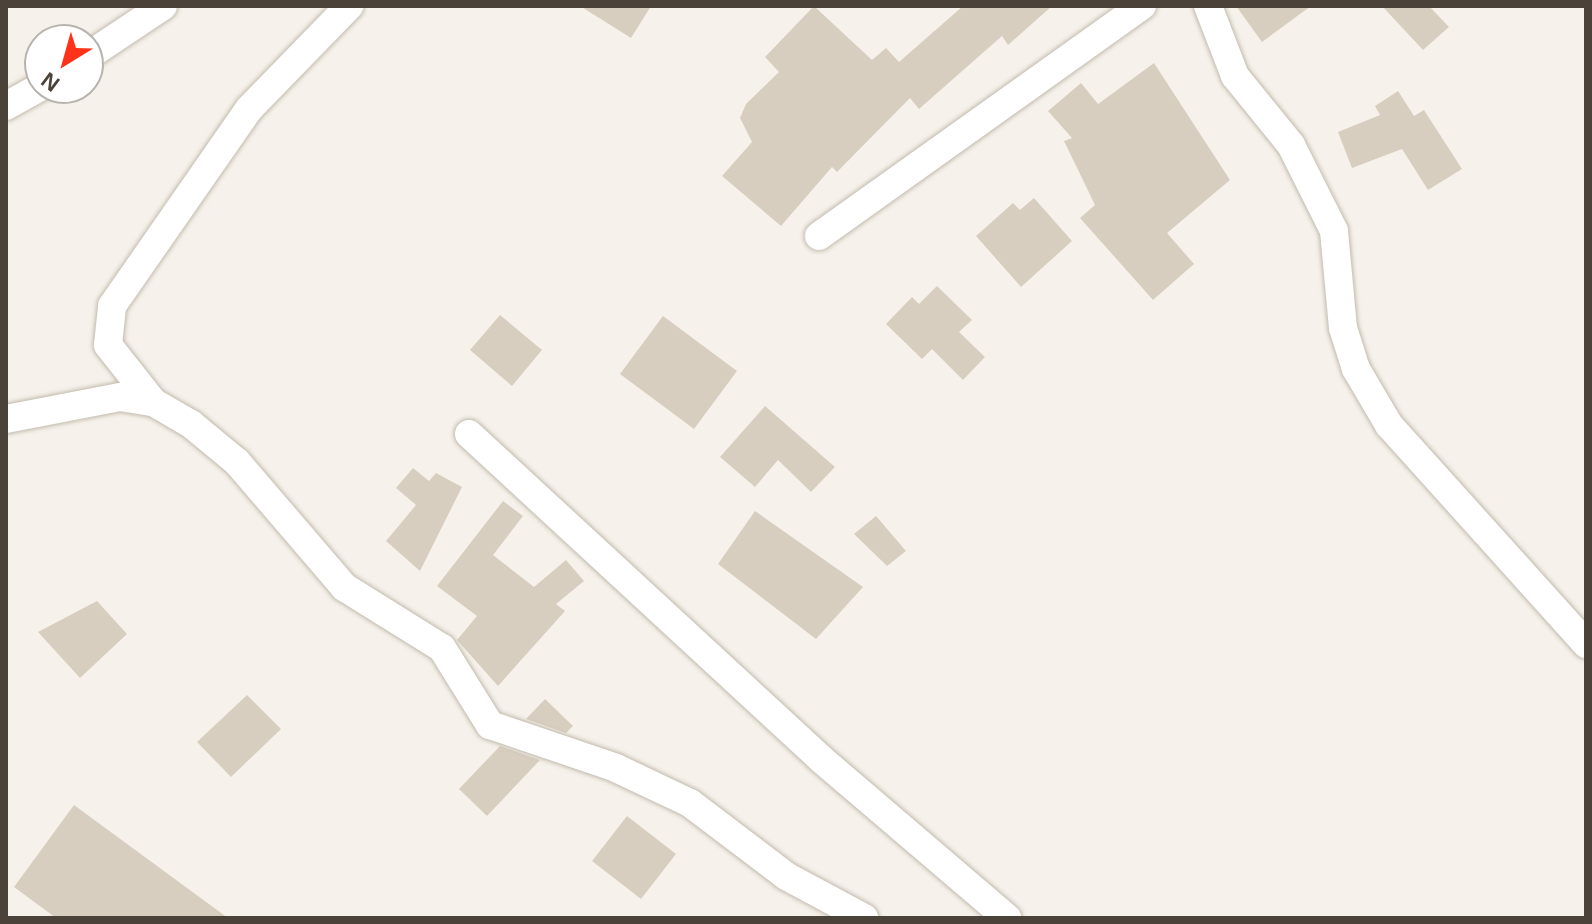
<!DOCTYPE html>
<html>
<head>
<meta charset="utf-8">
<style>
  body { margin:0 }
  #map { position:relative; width:1592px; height:924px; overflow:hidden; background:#f6f2eb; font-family:Helvetica,sans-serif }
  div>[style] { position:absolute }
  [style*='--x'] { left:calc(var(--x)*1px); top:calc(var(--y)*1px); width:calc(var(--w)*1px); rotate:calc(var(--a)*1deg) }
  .building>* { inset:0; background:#d8cec0 }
  .roads { filter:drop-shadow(0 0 2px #c2baad) drop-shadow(0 0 2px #c2baad) }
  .minor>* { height:28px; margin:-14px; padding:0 14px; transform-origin:14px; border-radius:14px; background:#fff }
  span { translate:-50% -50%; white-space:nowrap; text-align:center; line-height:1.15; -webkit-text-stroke:8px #fff; paint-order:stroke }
  .frame { position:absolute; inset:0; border:8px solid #4b4339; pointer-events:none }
  .north { position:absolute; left:24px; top:24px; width:80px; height:80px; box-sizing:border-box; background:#fff; border:2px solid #b7b4b0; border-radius:50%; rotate:217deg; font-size:22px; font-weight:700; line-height:32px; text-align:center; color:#4b4339 }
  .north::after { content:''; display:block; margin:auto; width:28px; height:36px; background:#fe331a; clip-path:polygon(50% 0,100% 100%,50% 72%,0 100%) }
</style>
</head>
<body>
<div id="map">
  <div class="building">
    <div style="clip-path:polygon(580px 6px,651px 6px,631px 38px)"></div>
    <div style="clip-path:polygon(814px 6px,872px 60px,886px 48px,899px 62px,963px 6px,1052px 6px,1008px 45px,1002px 36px,919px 109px,910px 98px,837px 172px,832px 167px,781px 226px,722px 176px,752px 142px,740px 118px,746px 104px,779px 72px,765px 57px)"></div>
    <div style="clip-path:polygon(1236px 6px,1311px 6px,1262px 42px)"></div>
    <div style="clip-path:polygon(1382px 6px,1429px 6px,1449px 27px,1423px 50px)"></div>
    <div style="clip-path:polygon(1154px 63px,1230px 180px,1167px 233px,1194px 264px,1153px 300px,1080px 218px,1095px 205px,1064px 141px,1072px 138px,1048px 111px,1081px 83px,1098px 104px)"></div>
    <div style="clip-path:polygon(1398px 91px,1414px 116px,1424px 110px,1462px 169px,1428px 190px,1402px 149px,1352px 168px,1338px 132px,1380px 115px,1375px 106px)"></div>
    <div style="clip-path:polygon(1034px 198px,1072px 241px,1021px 287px,976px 236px,1013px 203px,1020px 210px)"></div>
    <div style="clip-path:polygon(937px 286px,972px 320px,959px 332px,985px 357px,963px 380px,932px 349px,922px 359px,886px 324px,912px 297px,919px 304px)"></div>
    <div style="clip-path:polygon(500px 315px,542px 350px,512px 386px,470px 350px)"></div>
    <div style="clip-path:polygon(663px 316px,737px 371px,694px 429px,620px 374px)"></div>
    <div style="clip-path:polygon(765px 406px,835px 467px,811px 492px,778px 460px,755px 487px,720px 457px)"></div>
    <div style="clip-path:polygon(413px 468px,429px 481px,436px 473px,462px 487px,420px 571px,386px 541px,416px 505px,396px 488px)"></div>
    <div style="clip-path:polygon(503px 501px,523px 516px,493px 555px,534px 587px,566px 560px,584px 581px,556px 604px,565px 611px,498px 686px,457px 640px,477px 616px,437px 586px)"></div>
    <div style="clip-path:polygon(755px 511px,863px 587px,816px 639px,718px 564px)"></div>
    <div style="clip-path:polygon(876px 516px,906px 551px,887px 566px,854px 534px)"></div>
    <div style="clip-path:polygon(97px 601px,127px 634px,80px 678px,38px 632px)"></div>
    <div style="clip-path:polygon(247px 695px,281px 729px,231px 777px,197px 742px)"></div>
    <div style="clip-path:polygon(545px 699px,573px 726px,566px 733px,526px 719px)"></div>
    <div style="clip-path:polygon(500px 746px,540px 760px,487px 816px,459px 789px)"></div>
    <div style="clip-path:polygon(74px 805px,228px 918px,56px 918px,14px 887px)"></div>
    <div style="clip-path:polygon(627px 816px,676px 854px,641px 899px,592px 861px)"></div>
  </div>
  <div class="roads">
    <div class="minor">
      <div style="--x:1208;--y:6;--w:75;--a:68.9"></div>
      <div style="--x:1235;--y:76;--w:89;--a:50.9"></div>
      <div style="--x:1291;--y:145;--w:96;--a:63.4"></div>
      <div style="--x:1334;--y:231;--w:97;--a:84.7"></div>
      <div style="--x:1343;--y:328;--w:43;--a:72.4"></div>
      <div style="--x:1356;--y:369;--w:65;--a:59.5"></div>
      <div style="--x:1389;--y:425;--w:295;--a:48"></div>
      <div style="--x:88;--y:56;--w:90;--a:-33.7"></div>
      <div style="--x:6;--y:106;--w:39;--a:-29"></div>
      <div style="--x:819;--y:236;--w:397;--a:-35.5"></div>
      <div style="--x:153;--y:402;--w:73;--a:-128.3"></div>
      <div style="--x:108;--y:345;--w:39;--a:-84"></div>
      <div style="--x:112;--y:306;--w:240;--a:-55.2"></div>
      <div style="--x:249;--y:109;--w:144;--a:-45.8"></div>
      <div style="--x:6;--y:419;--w:116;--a:-10.9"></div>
      <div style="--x:120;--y:397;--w:33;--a:9"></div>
      <div style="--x:153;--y:402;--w:44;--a:30.1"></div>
      <div style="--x:191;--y:424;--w:60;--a:39.6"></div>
      <div style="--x:237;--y:462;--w:165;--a:49.4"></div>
      <div style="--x:344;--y:587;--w:115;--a:31.9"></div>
      <div style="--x:442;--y:648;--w:91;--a:58.1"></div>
      <div style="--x:490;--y:725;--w:133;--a:18.8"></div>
      <div style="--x:616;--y:768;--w:82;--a:25.3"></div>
      <div style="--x:690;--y:803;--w:121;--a:37.2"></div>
      <div style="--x:786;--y:876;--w:89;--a:28.3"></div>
      <div style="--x:469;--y:434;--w:479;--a:42.7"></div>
      <div style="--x:821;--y:759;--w:245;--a:40.5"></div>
    </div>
  </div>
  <div class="frame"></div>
  <div class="north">N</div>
</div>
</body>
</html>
